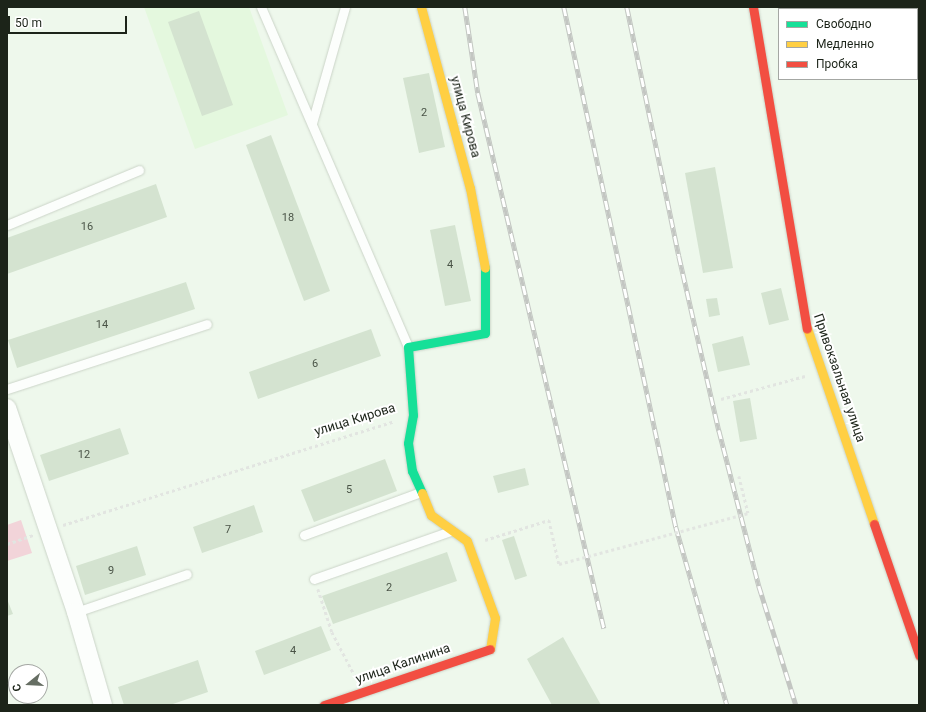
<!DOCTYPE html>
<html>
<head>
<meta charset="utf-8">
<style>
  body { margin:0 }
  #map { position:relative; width:926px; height:712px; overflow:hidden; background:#eef8ec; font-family:Roboto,sans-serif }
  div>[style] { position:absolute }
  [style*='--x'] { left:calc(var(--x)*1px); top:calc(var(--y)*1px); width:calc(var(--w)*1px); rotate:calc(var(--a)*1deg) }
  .built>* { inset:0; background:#e4f8de }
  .green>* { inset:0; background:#f2d4d9 }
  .building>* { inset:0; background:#d4e3d0 }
  .path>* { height:2.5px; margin-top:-1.25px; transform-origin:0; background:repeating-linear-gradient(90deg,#e2e5e1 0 3px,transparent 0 6px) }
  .roads { filter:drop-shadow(0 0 1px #cbd4c8) drop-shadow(0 0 1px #cbd4c8) }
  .lane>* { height:9px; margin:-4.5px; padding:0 4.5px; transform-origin:4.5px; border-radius:4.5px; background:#fcfefc }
  .street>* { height:18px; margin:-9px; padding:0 9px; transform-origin:9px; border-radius:9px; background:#fcfefc }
  .fast>* { height:9px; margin:-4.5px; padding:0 4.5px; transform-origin:4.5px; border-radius:4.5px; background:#16e098 }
  .slow>* { height:9px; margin:-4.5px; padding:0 4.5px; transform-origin:4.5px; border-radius:4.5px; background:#ffcf43 }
  .jam>* { height:9px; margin:-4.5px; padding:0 4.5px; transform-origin:4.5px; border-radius:4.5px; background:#f24e42 }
  .rail>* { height:4.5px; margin-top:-2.25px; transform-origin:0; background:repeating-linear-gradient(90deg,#fff 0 9px,#c3c6c2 0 18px); box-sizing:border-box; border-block:1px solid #c3c6c2 }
  .path-bridge>* { height:2.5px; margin-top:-1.25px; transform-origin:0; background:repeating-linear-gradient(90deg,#e2e5e1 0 3px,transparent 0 6px) }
  span { translate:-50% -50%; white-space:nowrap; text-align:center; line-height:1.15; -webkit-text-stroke:4px #fff; paint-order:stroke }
  .number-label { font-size:11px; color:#4a5447 }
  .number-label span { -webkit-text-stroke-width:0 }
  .street-label { font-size:13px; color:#1c2419 }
  .frame { position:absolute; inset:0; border:8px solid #1c2419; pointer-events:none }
  .legend { position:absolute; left:778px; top:8px; width:140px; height:72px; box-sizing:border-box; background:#fff; border:1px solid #a4a7a3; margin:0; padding:5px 7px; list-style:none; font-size:12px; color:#1c2419 }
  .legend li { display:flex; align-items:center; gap:8px; height:20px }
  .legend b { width:20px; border:1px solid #a4a7a3 }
  .north { position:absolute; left:8px; top:664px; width:40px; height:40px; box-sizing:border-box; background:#fff; border:1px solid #a4a7a3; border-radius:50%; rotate:252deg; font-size:11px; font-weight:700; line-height:16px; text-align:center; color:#1c2419 }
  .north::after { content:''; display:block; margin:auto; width:14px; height:18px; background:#666e63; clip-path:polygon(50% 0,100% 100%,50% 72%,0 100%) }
  .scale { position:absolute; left:8px; top:16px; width:119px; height:18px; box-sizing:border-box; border:2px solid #1c2419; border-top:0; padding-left:5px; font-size:12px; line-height:14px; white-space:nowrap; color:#1c2419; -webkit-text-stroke:3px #fff; paint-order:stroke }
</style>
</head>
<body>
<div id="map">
  <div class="built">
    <div style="clip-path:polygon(144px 7px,249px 7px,288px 115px,195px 149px)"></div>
  </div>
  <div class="green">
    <div style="clip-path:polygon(21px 520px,32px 553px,7px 561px,7px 525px)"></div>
  </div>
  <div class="building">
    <div style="clip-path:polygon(199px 11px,233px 105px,202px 116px,168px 22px)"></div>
    <div style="clip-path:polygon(429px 73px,445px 147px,419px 153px,403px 78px)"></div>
    <div style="clip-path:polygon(271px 135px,330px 291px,304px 301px,246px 145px)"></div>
    <div style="clip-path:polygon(715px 167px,733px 268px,703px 273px,685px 173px)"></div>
    <div style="clip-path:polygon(156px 184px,167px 217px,7px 274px,7px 238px)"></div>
    <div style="clip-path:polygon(455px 225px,471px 301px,445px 306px,430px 230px)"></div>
    <div style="clip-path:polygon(186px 282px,195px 309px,17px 368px,8px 340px)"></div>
    <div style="clip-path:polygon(781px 288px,789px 320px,769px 325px,761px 293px)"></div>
    <div style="clip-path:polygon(717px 298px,720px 315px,709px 317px,706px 299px)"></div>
    <div style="clip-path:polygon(371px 329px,381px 356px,258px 399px,249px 372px)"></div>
    <div style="clip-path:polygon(743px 336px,750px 365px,718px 372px,712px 344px)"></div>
    <div style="clip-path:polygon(750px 398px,757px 439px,740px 442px,733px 401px)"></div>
    <div style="clip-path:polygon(120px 428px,129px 454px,49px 481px,40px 455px)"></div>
    <div style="clip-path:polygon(385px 459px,397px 491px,314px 522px,301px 490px)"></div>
    <div style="clip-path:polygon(525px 468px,529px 485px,498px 493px,493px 476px)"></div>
    <div style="clip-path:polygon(254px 505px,263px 532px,202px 553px,193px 527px)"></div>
    <div style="clip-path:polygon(514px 536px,527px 576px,515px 580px,502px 540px)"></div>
    <div style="clip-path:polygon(137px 546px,146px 575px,85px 595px,76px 566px)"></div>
    <div style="clip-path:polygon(447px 552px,457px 581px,333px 624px,322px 596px)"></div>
    <div style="clip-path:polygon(7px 599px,13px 614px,7px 616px)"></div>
    <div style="clip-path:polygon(321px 626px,331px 650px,264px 675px,255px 651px)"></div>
    <div style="clip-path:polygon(563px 637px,601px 705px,552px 705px,527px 659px)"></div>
    <div style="clip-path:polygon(198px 660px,208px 692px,170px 705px,124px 705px,118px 687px)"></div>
  </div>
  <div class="path">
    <div style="--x:721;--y:399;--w:87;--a:-15.3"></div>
    <div style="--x:739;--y:476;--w:38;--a:76"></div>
    <div style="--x:63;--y:525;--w:347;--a:-17.4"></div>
    <div style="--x:485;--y:540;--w:67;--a:-17.4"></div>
    <div style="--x:549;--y:520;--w:45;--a:77.2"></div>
    <div style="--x:7;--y:544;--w:28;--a:-19"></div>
    <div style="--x:318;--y:589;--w:45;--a:72"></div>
    <div style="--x:332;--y:632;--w:50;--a:62.4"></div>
  </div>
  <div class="roads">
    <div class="lane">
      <div style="--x:261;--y:7;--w:370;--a:66.6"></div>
      <div style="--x:312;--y:123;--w:121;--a:-74.1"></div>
      <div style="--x:7;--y:225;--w:143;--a:-22.6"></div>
      <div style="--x:7;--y:389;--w:210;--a:-18"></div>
      <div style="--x:304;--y:535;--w:125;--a:-20.2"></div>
      <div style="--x:314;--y:579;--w:144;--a:-19.4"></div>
      <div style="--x:76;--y:612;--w:117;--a:-18.9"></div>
    </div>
    <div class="street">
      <div style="--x:7;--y:408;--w:215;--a:71.3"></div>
      <div style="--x:76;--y:612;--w:97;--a:73.8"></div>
    </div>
    <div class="fast">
      <div style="--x:422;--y:493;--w:24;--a:-114"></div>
      <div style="--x:412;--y:471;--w:28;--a:-98"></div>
      <div style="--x:408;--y:443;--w:28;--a:-80"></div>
      <div style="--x:413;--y:415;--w:68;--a:-94.2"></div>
      <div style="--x:408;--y:347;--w:78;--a:-10.3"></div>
      <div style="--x:485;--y:333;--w:65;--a:-90"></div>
    </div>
    <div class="slow">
      <div style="--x:421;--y:7;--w:188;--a:74.9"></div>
      <div style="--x:470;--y:188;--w:81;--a:79.4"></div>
      <div style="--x:807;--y:328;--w:207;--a:71.1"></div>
      <div style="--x:422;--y:493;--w:24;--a:68"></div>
      <div style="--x:431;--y:515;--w:44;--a:35.8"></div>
      <div style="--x:467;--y:541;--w:82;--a:70"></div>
      <div style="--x:495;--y:618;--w:31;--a:99"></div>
    </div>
    <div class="jam">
      <div style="--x:753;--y:7;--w:326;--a:80.5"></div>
      <div style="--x:874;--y:524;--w:139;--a:71"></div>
      <div style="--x:324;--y:705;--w:175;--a:-18.6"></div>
    </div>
  </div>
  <div class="rail">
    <div style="--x:465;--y:7;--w:87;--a:81.4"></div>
    <div style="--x:478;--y:93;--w:550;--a:76.75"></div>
    <div style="--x:564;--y:7;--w:532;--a:77.85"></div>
    <div style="--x:676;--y:527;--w:185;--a:74"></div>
    <div style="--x:627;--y:7;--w:254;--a:78.2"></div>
    <div style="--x:679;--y:256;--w:179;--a:77.1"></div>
    <div style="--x:719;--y:430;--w:161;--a:75.6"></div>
    <div style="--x:759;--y:586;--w:125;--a:72.7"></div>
  </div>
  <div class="path-bridge">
    <div style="--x:559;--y:564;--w:196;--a:-15.1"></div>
  </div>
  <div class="number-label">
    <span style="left:424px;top:113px">2</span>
    <span style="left:288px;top:218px">18</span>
    <span style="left:87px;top:227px">16</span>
    <span style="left:450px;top:265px">4</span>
    <span style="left:102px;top:325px">14</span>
    <span style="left:315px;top:364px">6</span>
    <span style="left:84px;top:455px">12</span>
    <span style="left:349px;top:490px">5</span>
    <span style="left:228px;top:530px">7</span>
    <span style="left:111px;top:571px">9</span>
    <span style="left:389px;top:588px">2</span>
    <span style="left:293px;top:651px">4</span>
  </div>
  <div class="street-label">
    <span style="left:465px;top:117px;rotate:75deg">улица Кирова</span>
    <span style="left:839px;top:378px;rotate:71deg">Привокзальная улица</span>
    <span style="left:355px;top:420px;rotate:-17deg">улица Кирова</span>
    <span style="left:403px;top:664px;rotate:-19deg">улица Калинина</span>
  </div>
  <div class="frame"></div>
  <ul class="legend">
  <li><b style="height:5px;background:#16e098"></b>Свободно</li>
  <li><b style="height:5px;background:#ffcf43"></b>Медленно</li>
  <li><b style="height:5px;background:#f24e42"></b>Пробка</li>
  </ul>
  <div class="north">С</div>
  <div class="scale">50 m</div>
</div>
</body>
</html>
